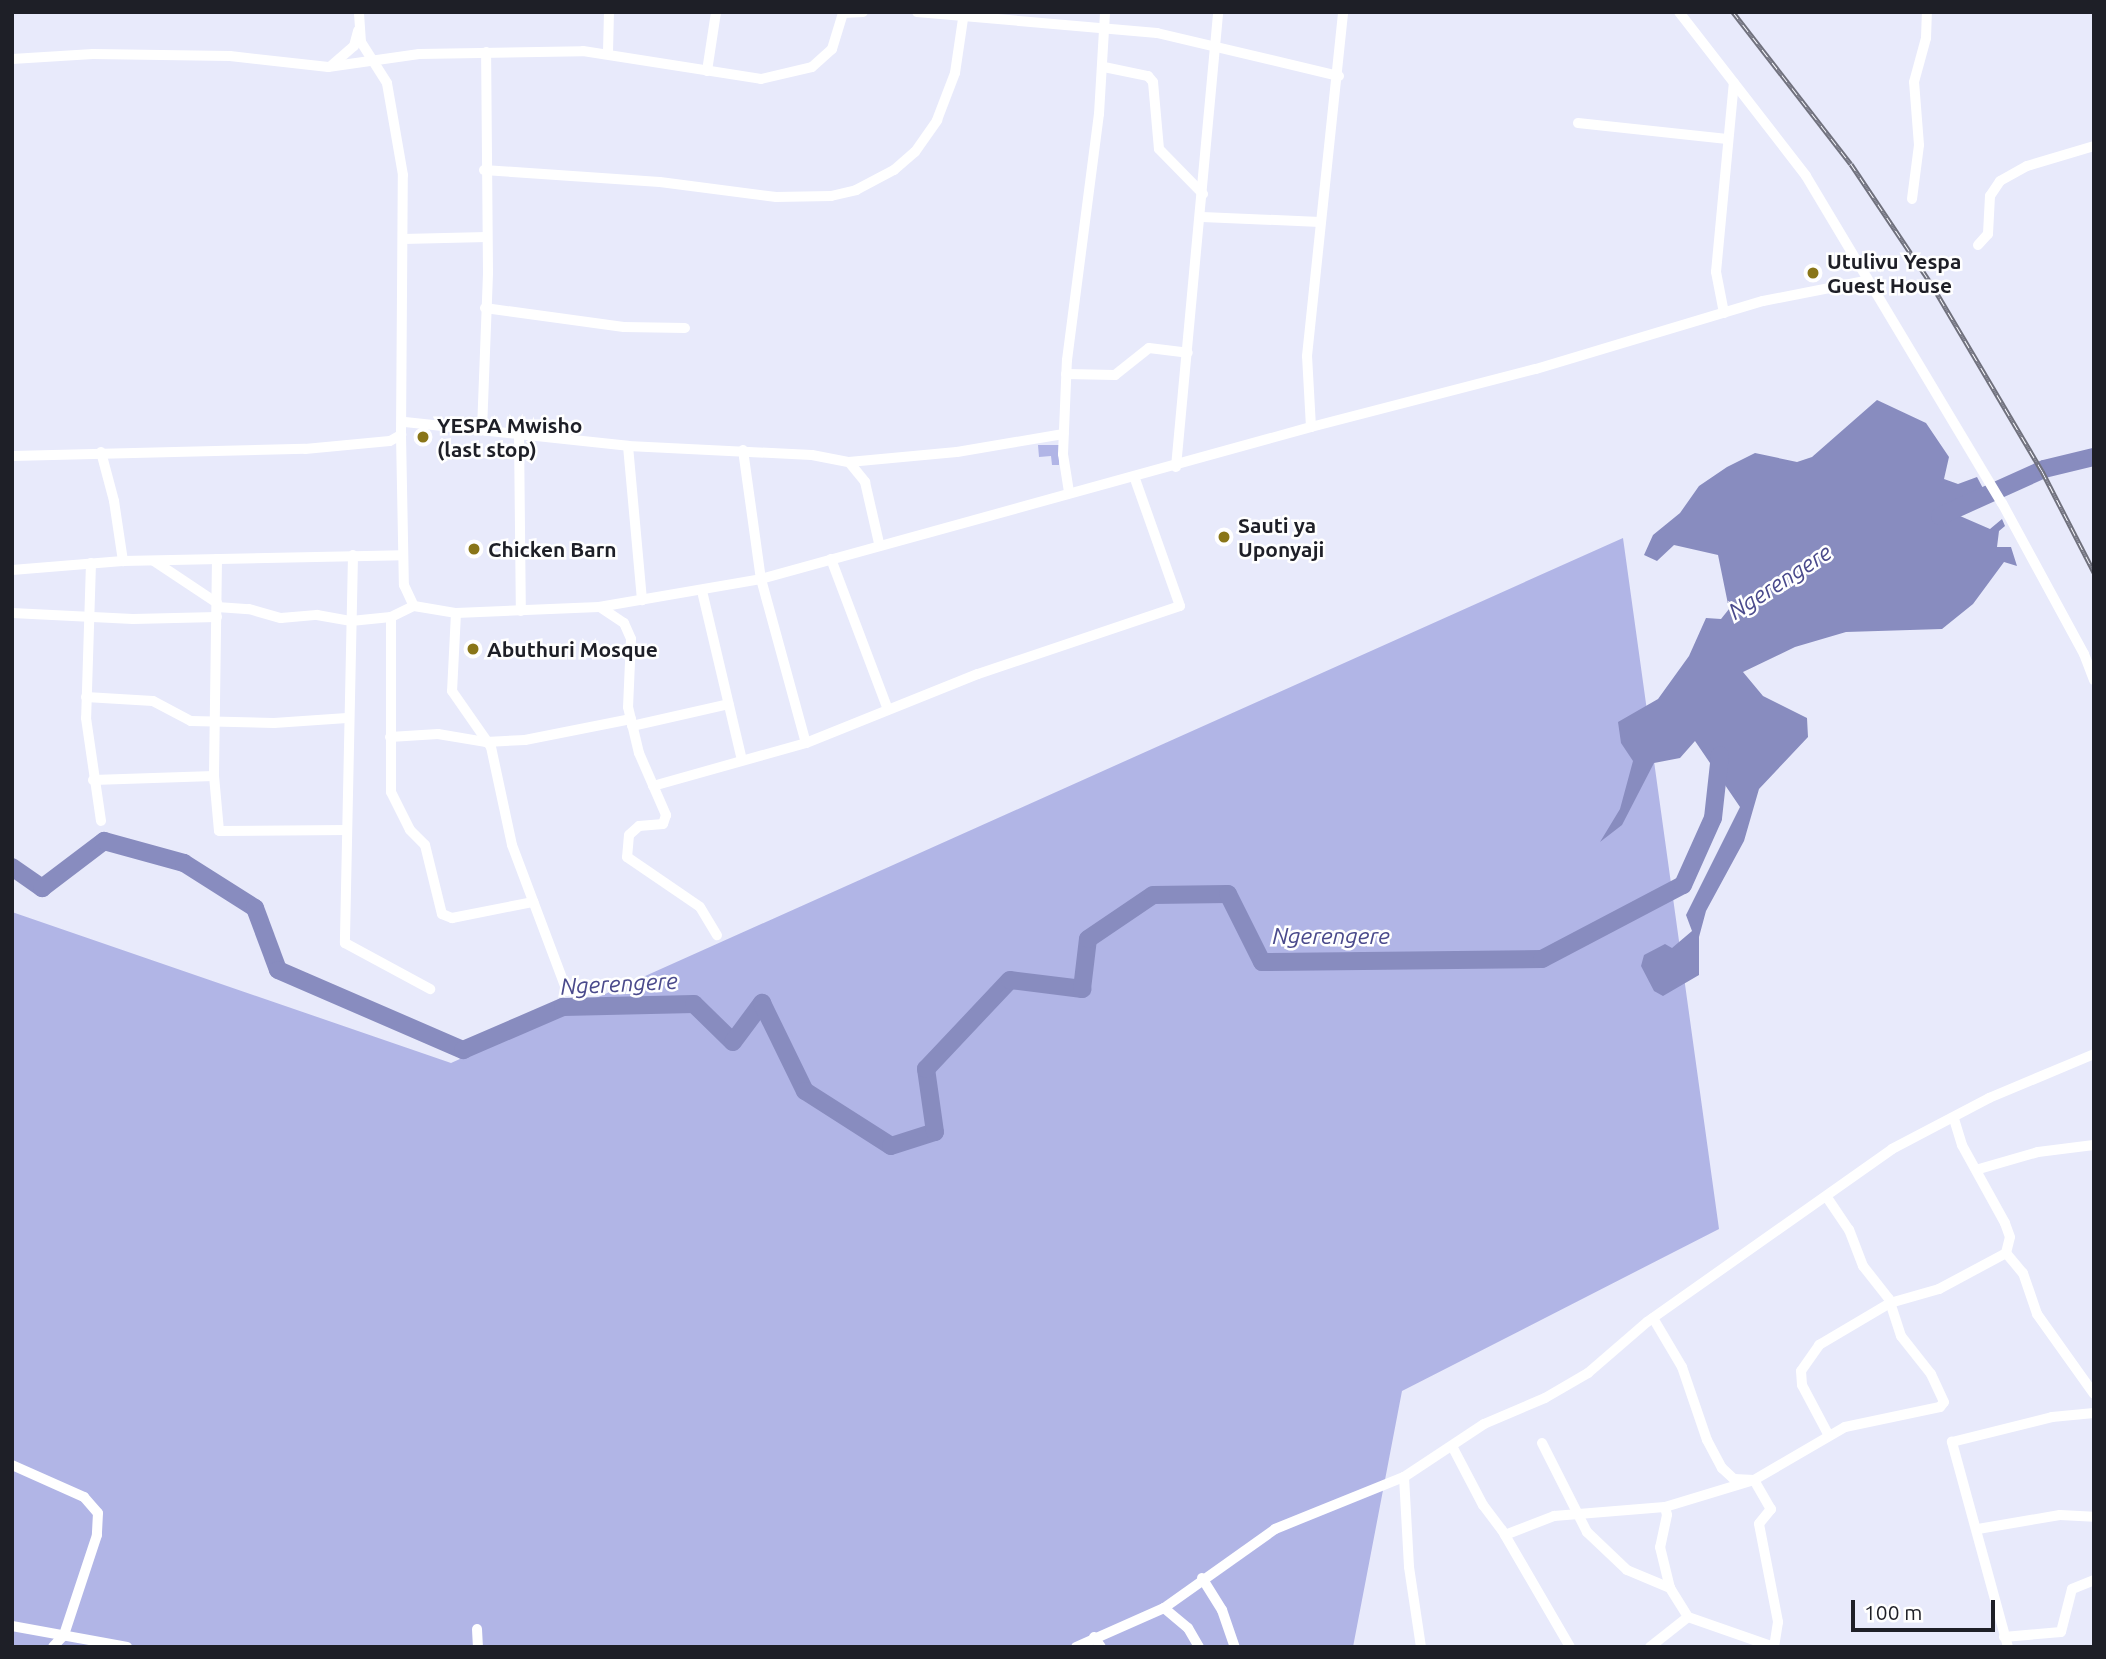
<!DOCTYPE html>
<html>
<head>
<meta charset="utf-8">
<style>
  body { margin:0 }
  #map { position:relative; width:2106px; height:1659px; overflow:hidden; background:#e8eafb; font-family:Ubuntu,sans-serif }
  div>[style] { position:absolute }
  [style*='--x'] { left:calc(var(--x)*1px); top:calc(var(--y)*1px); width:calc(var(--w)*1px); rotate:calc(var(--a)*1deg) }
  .green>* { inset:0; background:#b1b5e6 }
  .water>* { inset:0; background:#888cbf }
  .river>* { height:18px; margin:-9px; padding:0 9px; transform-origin:9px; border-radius:9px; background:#888cbf }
  .street>* { height:10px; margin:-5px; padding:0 5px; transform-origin:5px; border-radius:5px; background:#fff }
  .rail>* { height:5px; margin-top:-2.5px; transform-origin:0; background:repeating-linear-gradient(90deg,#fff 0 8px,#70717d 0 16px); box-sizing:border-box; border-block:2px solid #70717d }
  .dots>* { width:19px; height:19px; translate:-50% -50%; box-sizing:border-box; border:4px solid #fff; border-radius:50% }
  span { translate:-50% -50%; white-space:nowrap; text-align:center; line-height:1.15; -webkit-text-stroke:5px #fff; paint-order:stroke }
  .poi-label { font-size:21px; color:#1e1f27; font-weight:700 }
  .left { translate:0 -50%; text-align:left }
  .water-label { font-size:23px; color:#4a4a8c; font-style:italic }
  .frame { position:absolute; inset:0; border:14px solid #1e1f27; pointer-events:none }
  .scale { position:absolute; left:1851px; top:1600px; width:144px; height:32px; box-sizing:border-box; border:4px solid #1e1f27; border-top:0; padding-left:9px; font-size:21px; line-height:24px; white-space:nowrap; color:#1e1f27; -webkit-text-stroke:5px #fff; paint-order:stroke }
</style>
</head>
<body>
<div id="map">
  <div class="green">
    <div style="clip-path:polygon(1038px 445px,1059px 445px,1059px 465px,1052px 465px,1051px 456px,1039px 457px)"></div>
    <div style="clip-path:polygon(1623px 538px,1719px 1229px,1402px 1391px,1353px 1647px,12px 1647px,12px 912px,451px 1063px)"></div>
  </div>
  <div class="water">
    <div style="clip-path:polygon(1877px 400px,1926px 423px,1949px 457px,1944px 479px,1958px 484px,1977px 477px,1986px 494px,1962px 503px,1960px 516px,1990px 529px,2002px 519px,2005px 526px,1999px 531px,1997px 547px,2011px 547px,2017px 566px,2004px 562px,1973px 604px,1942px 629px,1846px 632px,1795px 647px,1743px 672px,1763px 696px,1807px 718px,1808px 737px,1759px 789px,1744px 841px,1706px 911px,1699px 937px,1699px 975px,1663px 996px,1654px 991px,1641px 966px,1644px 955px,1665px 944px,1672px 948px,1692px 931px,1686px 915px,1740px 807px,1695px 741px,1680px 758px,1654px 763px,1622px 825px,1600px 842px,1620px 809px,1633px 761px,1621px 743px,1618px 722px,1658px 699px,1689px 656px,1706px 618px,1721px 619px,1729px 609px,1718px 555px,1674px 545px,1657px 561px,1644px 555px,1653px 535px,1680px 513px,1699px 486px,1727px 467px,1755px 453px,1797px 462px,1812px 457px)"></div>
  </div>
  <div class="river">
    <div style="--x:1940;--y:516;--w:114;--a:-24.3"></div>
    <div style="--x:2044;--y:469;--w:51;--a:-13.5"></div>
    <div style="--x:12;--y:867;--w:37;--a:35"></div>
    <div style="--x:42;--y:888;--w:78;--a:-37.2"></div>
    <div style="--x:104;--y:841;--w:83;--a:15.4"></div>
    <div style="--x:184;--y:863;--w:84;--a:32.4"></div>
    <div style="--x:255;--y:908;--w:66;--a:69.6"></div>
    <div style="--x:278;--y:970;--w:202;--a:23.4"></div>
    <div style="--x:463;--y:1050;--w:109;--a:-23.3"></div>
    <div style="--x:563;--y:1007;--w:131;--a:-1.3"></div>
    <div style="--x:694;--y:1004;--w:54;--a:44.3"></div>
    <div style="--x:733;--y:1042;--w:49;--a:-53.4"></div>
    <div style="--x:762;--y:1003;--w:98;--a:64"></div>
    <div style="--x:805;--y:1091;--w:102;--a:32.6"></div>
    <div style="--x:891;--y:1146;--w:46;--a:-17.7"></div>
    <div style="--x:935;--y:1132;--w:64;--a:-98.1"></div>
    <div style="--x:926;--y:1069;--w:122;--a:-46.7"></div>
    <div style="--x:1010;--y:980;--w:73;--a:7.1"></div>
    <div style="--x:1082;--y:989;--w:50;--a:-83.2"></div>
    <div style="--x:1088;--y:939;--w:78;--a:-34.1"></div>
    <div style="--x:1153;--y:895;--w:75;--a:-0.8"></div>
    <div style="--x:1228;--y:894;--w:76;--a:63.4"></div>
    <div style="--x:1262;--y:962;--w:280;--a:-0.6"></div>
    <div style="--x:1542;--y:959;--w:159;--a:-27.7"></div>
    <div style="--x:1683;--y:885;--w:73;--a:-65.9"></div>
    <div style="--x:1713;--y:818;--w:63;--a:-83.7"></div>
  </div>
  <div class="street">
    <div style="--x:917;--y:12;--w:241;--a:5"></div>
    <div style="--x:1157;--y:33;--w:187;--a:13.3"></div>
    <div style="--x:1679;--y:12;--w:207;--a:52.2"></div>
    <div style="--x:1806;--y:176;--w:381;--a:59.1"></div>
    <div style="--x:2002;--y:503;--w:172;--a:61.5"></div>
    <div style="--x:2084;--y:654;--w:28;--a:69"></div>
    <div style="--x:843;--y:13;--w:20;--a:-3"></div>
    <div style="--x:608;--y:52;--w:40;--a:-88.6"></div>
    <div style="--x:12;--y:59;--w:81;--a:-3.5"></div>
    <div style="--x:93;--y:54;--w:137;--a:0.8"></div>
    <div style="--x:230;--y:56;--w:99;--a:6.4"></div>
    <div style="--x:328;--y:67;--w:92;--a:-8.1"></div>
    <div style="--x:419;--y:54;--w:164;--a:-1"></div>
    <div style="--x:583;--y:51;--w:180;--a:8.9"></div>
    <div style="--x:761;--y:79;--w:52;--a:-13.2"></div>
    <div style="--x:812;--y:67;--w:27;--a:-42"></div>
    <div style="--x:832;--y:49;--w:39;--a:-73"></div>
    <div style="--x:332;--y:65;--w:29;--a:-41"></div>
    <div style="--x:354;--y:46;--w:16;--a:-75"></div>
    <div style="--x:1104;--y:67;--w:45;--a:11.6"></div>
    <div style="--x:1148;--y:76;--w:8;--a:50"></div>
    <div style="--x:1153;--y:82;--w:67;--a:84.9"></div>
    <div style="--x:1159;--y:149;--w:63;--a:45.6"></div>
    <div style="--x:707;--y:71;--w:60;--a:-81.3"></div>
    <div style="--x:1578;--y:123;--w:150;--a:6.1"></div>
    <div style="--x:484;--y:170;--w:176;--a:3.9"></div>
    <div style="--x:660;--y:182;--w:117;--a:7.4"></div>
    <div style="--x:776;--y:197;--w:55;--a:-1"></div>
    <div style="--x:831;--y:196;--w:26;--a:-13"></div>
    <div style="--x:856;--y:190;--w:43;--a:-27.8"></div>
    <div style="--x:894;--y:170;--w:28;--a:-41"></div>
    <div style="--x:915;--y:152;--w:39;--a:-55"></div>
    <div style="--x:937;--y:120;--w:50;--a:-69"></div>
    <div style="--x:955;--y:73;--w:62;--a:-81.6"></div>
    <div style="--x:1912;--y:199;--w:54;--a:-82.6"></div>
    <div style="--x:1919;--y:145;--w:63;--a:-94.5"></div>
    <div style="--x:1914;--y:82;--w:46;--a:-74.7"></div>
    <div style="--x:1926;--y:38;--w:26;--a:-88"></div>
    <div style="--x:1202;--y:217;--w:118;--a:2.4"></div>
    <div style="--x:403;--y:239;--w:84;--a:-1.4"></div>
    <div style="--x:1978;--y:245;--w:15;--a:-48"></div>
    <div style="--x:1988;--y:234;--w:38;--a:-87"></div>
    <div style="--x:1990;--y:196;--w:18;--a:-56"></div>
    <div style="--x:2000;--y:181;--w:31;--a:-29"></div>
    <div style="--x:2027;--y:166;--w:70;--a:-16.6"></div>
    <div style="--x:485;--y:308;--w:140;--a:7.8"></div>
    <div style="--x:624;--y:327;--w:61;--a:0.9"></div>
    <div style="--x:1724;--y:313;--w:42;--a:-101"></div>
    <div style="--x:1716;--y:272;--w:190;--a:-84.6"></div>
    <div style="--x:1066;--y:374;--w:49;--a:1.2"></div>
    <div style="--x:1115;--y:375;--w:43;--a:-38.5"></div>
    <div style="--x:1149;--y:348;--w:39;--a:7"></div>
    <div style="--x:405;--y:422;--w:224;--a:6.1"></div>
    <div style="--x:628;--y:446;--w:184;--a:2.8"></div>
    <div style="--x:812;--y:455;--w:38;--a:11"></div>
    <div style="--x:849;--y:462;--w:26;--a:51"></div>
    <div style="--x:865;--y:482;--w:63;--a:77.1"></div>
    <div style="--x:1311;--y:427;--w:71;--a:-93.2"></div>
    <div style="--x:1307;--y:356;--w:346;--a:-84"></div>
    <div style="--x:482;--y:430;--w:158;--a:-87.8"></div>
    <div style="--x:488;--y:272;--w:220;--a:-90.5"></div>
    <div style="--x:519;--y:434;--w:177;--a:89.4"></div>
    <div style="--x:401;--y:435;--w:150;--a:88.9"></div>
    <div style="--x:404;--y:585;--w:23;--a:65"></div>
    <div style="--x:414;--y:606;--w:43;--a:9.5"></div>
    <div style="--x:456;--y:613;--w:143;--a:-2.4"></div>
    <div style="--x:599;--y:607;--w:164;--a:-9.8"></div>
    <div style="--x:761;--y:579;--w:571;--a:-15.45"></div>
    <div style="--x:1311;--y:427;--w:232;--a:-14.5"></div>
    <div style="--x:1536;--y:369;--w:237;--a:-16.7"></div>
    <div style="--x:1763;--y:301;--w:104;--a:-11.1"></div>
    <div style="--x:628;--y:446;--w:155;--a:84.8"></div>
    <div style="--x:743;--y:450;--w:130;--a:82.1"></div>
    <div style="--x:761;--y:579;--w:170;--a:74.7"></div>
    <div style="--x:101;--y:452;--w:51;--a:75.1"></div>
    <div style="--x:114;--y:501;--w:61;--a:81.5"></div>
    <div style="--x:12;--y:456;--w:293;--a:-1.4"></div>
    <div style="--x:305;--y:449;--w:85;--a:-5.4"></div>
    <div style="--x:390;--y:441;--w:13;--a:-29"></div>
    <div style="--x:401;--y:435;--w:260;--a:-89.6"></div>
    <div style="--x:403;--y:175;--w:93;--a:-99.9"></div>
    <div style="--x:387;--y:83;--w:49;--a:-122.4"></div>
    <div style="--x:361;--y:42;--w:30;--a:-94"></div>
    <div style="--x:849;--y:462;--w:108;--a:-5.3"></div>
    <div style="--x:957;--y:452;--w:108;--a:-9.6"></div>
    <div style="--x:1176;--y:467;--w:457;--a:-84.7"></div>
    <div style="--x:1069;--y:492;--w:38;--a:-99"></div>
    <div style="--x:1063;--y:454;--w:94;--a:-87.6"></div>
    <div style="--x:1067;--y:360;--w:248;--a:-82.6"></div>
    <div style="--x:1099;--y:114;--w:102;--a:-86.6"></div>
    <div style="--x:353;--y:555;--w:388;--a:91.2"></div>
    <div style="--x:345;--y:943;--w:97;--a:28.4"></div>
    <div style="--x:217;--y:559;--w:217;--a:90.8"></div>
    <div style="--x:214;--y:776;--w:55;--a:84.8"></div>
    <div style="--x:219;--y:831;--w:128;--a:-0.4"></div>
    <div style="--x:831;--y:559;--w:161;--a:69.3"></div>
    <div style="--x:154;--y:561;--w:76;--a:33.7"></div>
    <div style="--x:91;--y:563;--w:155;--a:91.8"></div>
    <div style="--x:86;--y:718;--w:104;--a:81.7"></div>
    <div style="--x:12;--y:570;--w:111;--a:-4.6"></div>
    <div style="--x:123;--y:561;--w:280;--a:-1.2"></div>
    <div style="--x:702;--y:591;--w:174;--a:76.7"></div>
    <div style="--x:217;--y:607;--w:32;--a:4"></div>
    <div style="--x:249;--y:609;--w:33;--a:16"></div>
    <div style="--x:281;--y:618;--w:36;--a:-5"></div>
    <div style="--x:317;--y:615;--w:35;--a:10"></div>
    <div style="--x:351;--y:621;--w:40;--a:-5.7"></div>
    <div style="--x:391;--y:617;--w:25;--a:-26"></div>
    <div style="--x:600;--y:607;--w:29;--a:34"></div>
    <div style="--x:624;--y:623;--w:17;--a:66"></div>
    <div style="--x:631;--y:639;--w:68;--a:92.5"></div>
    <div style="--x:628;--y:707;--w:47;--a:76.6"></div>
    <div style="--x:639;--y:753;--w:68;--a:66.5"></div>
    <div style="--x:666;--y:815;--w:9;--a:108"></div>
    <div style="--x:663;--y:824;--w:24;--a:175"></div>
    <div style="--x:639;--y:826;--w:13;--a:138"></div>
    <div style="--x:629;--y:835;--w:22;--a:95"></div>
    <div style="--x:627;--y:857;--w:88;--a:34.4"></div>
    <div style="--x:700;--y:907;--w:33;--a:59"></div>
    <div style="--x:12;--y:613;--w:121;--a:2.8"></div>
    <div style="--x:133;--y:619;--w:84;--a:-1.4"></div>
    <div style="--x:456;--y:613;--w:78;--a:92.9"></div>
    <div style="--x:452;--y:691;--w:68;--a:55.1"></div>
    <div style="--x:491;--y:747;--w:100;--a:77.9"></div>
    <div style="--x:512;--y:845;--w:156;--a:69.4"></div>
    <div style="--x:391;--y:617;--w:175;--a:90"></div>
    <div style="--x:391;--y:792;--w:42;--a:63.4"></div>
    <div style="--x:410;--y:830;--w:21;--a:45"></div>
    <div style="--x:425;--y:845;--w:71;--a:76.2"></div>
    <div style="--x:442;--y:914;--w:11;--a:22"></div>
    <div style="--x:452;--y:918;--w:83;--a:-11.2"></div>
    <div style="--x:86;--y:697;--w:67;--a:3.4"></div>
    <div style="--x:153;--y:701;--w:43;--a:27.8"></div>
    <div style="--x:191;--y:721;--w:83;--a:1.4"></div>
    <div style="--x:274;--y:723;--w:73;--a:-3.9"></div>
    <div style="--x:632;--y:726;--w:99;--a:-12.8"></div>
    <div style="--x:390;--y:737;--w:48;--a:-3.6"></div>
    <div style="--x:438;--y:734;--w:49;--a:9.5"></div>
    <div style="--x:486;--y:742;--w:39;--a:-3"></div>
    <div style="--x:525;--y:740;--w:108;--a:-11.2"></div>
    <div style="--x:93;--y:780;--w:121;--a:-1.9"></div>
    <div style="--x:653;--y:786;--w:159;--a:-15.7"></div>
    <div style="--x:806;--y:743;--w:185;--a:-21.9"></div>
    <div style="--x:978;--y:674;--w:213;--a:-18.6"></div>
    <div style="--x:1180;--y:606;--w:135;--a:-109.5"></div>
    <div style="--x:1979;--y:1169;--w:61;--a:-16.1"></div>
    <div style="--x:2038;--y:1152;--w:56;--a:-7.1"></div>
    <div style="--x:2006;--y:1253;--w:26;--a:50"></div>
    <div style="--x:2023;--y:1273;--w:43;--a:71.1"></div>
    <div style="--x:2037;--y:1314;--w:98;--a:54.5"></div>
    <div style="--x:1653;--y:1318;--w:57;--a:59.4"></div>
    <div style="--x:1682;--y:1367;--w:77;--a:71.1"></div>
    <div style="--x:1707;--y:1440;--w:32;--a:62"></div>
    <div style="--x:1722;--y:1468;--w:16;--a:43"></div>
    <div style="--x:1734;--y:1479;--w:20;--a:3"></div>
    <div style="--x:1754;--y:1480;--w:34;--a:60"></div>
    <div style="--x:1771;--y:1509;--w:19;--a:129"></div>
    <div style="--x:1759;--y:1524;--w:100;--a:79"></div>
    <div style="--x:1778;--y:1622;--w:24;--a:99"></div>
    <div style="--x:1828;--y:1434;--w:55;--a:-118"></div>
    <div style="--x:1802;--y:1385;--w:14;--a:-94"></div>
    <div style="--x:1801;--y:1371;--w:32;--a:-55"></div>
    <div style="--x:1819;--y:1345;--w:82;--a:-30.6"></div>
    <div style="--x:1890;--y:1303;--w:51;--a:-15.9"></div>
    <div style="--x:1939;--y:1289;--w:76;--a:-28.2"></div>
    <div style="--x:2006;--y:1253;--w:16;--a:-76"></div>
    <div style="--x:2010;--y:1237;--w:15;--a:-110"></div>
    <div style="--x:2005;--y:1223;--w:89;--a:-118.9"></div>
    <div style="--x:1962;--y:1145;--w:28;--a:-107"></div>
    <div style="--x:1542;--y:1443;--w:100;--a:63.2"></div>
    <div style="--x:1587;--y:1532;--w:55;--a:43.5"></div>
    <div style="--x:1627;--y:1570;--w:47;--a:22.7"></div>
    <div style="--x:1670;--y:1588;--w:34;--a:58"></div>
    <div style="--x:1688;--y:1617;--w:91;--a:19.2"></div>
    <div style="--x:1452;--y:1446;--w:67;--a:62.3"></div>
    <div style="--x:1483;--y:1505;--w:31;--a:53"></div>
    <div style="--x:1502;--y:1530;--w:135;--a:59.8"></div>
    <div style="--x:12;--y:1465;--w:79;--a:24"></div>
    <div style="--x:84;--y:1497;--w:21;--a:49"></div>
    <div style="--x:98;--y:1513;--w:22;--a:93"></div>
    <div style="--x:97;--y:1535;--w:105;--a:108.3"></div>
    <div style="--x:64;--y:1635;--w:16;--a:133"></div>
    <div style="--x:1404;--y:1477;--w:90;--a:86.8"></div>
    <div style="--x:1409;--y:1567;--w:81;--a:81.5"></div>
    <div style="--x:1665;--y:1507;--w:8;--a:76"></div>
    <div style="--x:1667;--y:1515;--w:33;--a:102"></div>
    <div style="--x:1660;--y:1547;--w:42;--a:76.3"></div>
    <div style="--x:1978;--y:1529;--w:83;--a:-9.7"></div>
    <div style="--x:2060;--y:1515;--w:34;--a:3"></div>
    <div style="--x:1505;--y:1535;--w:53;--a:-21.2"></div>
    <div style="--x:1554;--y:1516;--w:111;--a:-4.6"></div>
    <div style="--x:1665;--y:1507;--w:93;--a:-16.9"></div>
    <div style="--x:1754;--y:1480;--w:105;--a:-30.2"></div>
    <div style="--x:1845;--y:1427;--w:97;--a:-11.9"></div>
    <div style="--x:1940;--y:1407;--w:6;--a:-51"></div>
    <div style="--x:1944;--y:1402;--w:31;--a:-115"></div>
    <div style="--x:1931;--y:1374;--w:48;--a:-128.3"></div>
    <div style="--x:1901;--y:1336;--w:39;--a:-108"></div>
    <div style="--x:1889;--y:1299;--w:42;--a:-128.2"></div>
    <div style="--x:1863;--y:1266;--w:39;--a:-111"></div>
    <div style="--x:1849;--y:1230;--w:40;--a:-124"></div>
    <div style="--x:1202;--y:1578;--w:38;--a:58"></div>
    <div style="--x:1222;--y:1610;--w:39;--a:71"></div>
    <div style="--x:1164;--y:1608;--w:31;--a:40"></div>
    <div style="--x:1188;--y:1628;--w:22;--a:60"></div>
    <div style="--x:12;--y:1626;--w:117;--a:10.3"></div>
    <div style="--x:477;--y:1629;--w:18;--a:87"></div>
    <div style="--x:1094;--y:1637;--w:12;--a:55"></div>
    <div style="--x:2004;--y:1637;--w:57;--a:-5"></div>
    <div style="--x:2061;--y:1632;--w:44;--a:-75.7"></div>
    <div style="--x:2072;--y:1589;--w:24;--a:-22"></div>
    <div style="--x:1076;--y:1647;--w:96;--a:-23.9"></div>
    <div style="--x:1164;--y:1608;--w:136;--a:-35.4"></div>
    <div style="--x:1275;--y:1529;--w:139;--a:-22"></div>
    <div style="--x:1404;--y:1477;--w:96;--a:-33.5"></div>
    <div style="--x:1484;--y:1424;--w:66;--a:-23.1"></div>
    <div style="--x:1545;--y:1398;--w:50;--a:-30.2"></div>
    <div style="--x:1588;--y:1373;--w:78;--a:-40.8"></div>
    <div style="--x:1647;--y:1322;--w:300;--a:-35.2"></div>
    <div style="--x:1892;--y:1149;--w:110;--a:-27.7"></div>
    <div style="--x:1989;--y:1098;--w:114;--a:-22.7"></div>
    <div style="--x:1650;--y:1647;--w:48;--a:-38.3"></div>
    <div style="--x:2008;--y:1647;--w:213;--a:-105.3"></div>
    <div style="--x:1952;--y:1442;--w:103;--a:-14"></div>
    <div style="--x:2052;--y:1417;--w:42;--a:-5.4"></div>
  </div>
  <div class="rail">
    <div style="--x:1733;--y:12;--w:192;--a:52.2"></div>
    <div style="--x:1851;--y:164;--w:146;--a:56.2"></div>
    <div style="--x:1932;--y:285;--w:216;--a:59.4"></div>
    <div style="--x:2042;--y:471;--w:114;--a:62.8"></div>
  </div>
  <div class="dots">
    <div style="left:1813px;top:273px;background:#897518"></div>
    <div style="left:423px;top:437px;background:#897518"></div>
    <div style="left:1224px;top:537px;background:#897518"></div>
    <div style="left:474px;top:549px;background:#897518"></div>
    <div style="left:473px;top:649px;background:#897518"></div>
  </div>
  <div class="poi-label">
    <span class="left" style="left:1827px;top:273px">Utulivu Yespa<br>Guest House</span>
    <span class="left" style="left:437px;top:437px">YESPA Mwisho<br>(last stop)</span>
    <span class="left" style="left:1238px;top:537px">Sauti ya<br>Uponyaji</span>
    <span class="left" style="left:488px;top:549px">Chicken Barn</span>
    <span class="left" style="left:487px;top:649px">Abuthuri Mosque</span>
  </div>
  <div class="water-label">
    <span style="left:1780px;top:582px;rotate:-33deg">Ngerengere</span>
    <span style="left:1331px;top:936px">Ngerengere</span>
    <span style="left:619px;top:984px;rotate:-3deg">Ngerengere</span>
  </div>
  <div class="frame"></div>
  <div class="scale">100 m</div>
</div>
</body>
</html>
